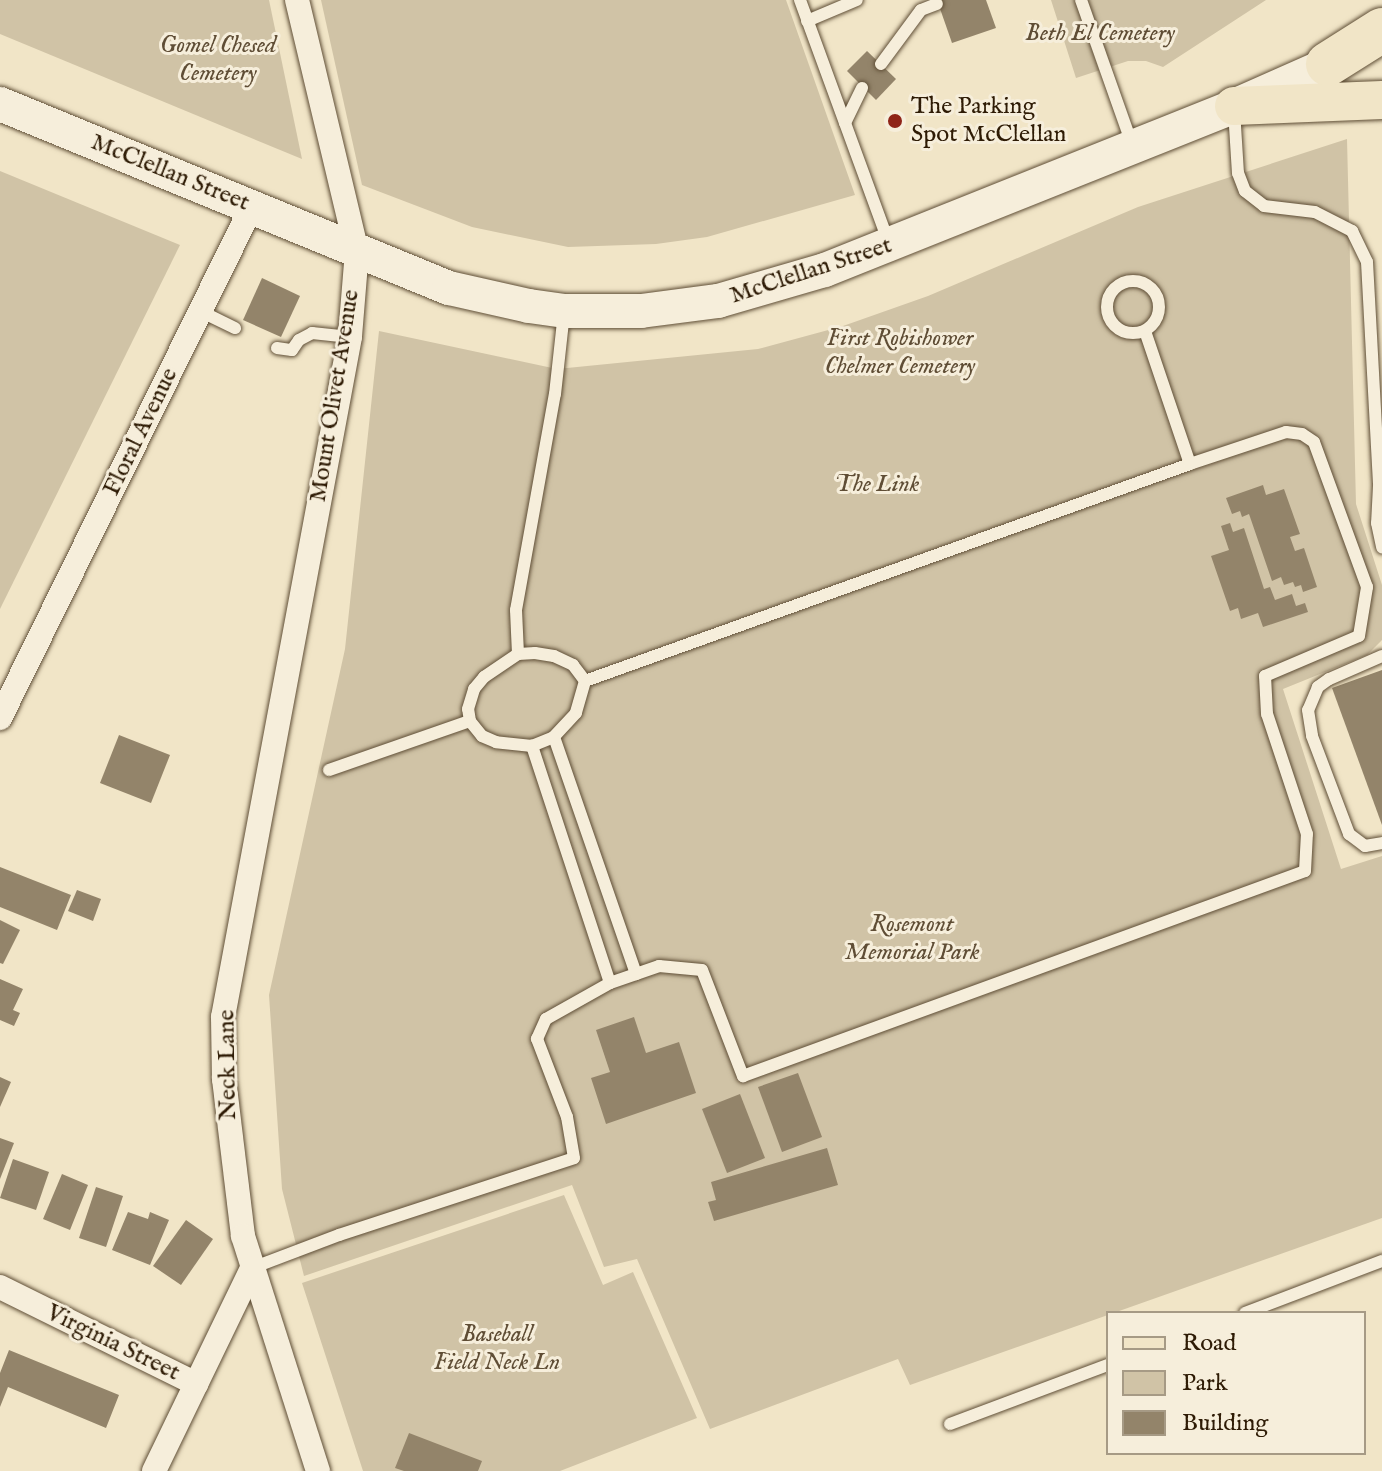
<!DOCTYPE html>
<html>
<head>
<meta charset="utf-8">
<style>
  body { margin:0 }
  #map { position:relative; width:1382px; height:1471px; overflow:hidden; background:#f1e5c7; font-family:"IM FELL English",serif }
  div>[style] { position:absolute }
  [style*='--x'] { left:calc(var(--x)*1px); top:calc(var(--y)*1px); width:calc(var(--w)*1px); rotate:calc(var(--a)*1deg) }
  .green>* { inset:0; background:#d0c3a6 }
  .building>* { inset:0; background:#93846a }
  .roads { filter:drop-shadow(0 0 2px #5f4e36) drop-shadow(0 0 2px #5f4e36) }
  .lane>* { height:12px; margin:-6px; padding:0 6px; transform-origin:6px; border-radius:6px; background:#f6eedb }
  .lane>.ring { margin:-6px; padding:0; box-sizing:content-box; background:none; border:12px solid #f6eedb; border-radius:50% }
  .street>* { height:24px; margin:-12px; padding:0 12px; transform-origin:12px; border-radius:12px; background:#f6eedb }
  .secondary>* { height:34px; margin:-17px; padding:0 17px; transform-origin:17px; border-radius:17px; background:#f6eedb }
  .primary>* { height:38px; margin:-19px; padding:0 19px; transform-origin:19px; border-radius:19px; background:#f1e5c7 }
  .highway>* { height:44px; margin:-22px; padding:0 22px; transform-origin:22px; border-radius:22px; background:#f1e5c7 }
  .dots>* { width:22px; height:22px; translate:-50% -50%; box-sizing:border-box; border:4px solid #f6eedb; border-radius:50% }
  span { translate:-50% -50%; white-space:nowrap; text-align:center; line-height:1.15; -webkit-text-stroke:6px #f6eedb; paint-order:stroke }
  .park-label { font-size:24px; color:#5f4d35; font-style:italic }
  .poi-label { font-size:24px; color:#2e1b05 }
  .left { translate:0 -50%; text-align:left }
  .street-label { font-size:24px; color:#2e1b05 }
  .legend { position:absolute; left:1106px; top:1311px; width:260px; height:144px; box-sizing:border-box; background:#f6eedb; border:2px solid #a69a85; margin:0; padding:10px 14px; list-style:none; font-size:24px; color:#2e1b05 }
  .legend li { display:flex; align-items:center; gap:16px; height:40px }
  .legend b { width:40px; border:2px solid #a69a85 }
</style>
</head>
<body>
<div id="map">
  <div class="green">
    <div style="clip-path:polygon(0 0,269px 0,302px 159px,0 34px)"></div>
    <div style="clip-path:polygon(321px 0,786px 0,855px 195px,707px 237px,656px 244px,568px 247px,472px 227px,362px 185px)"></div>
    <div style="clip-path:polygon(1051px 0,1266px 0,1163px 67px,1146px 61px,1128px 61px,1076px 78px)"></div>
    <div style="clip-path:polygon(1347px 139px,1356px 504px,1382px 585px,1382px 640px,1367px 655px,1283px 689px,1341px 869px,1382px 856px,1382px 1218px,910px 1385px,898px 1359px,710px 1429px,637px 1259px,604px 1267px,572px 1185px,304px 1276px,282px 1189px,269px 995px,345px 649px,379px 331px,557px 369px,758px 349px,843px 326px,928px 296px,1138px 207px)"></div>
    <div style="clip-path:polygon(0 171px,180px 245px,0 609px)"></div>
    <div style="clip-path:polygon(564px 1195px,603px 1285px,633px 1272px,697px 1418px,560px 1471px,363px 1471px,302px 1283px)"></div>
  </div>
  <div class="building">
    <div style="clip-path:polygon(937px 0,986px 0,996px 28px,952px 43px)"></div>
    <div style="clip-path:polygon(867px 51px,896px 79px,876px 100px,847px 71px)"></div>
    <div style="clip-path:polygon(262px 278px,300px 296px,281px 337px,243px 320px)"></div>
    <div style="clip-path:polygon(1263px 485px,1266px 495px,1284px 489px,1300px 534px,1290px 537px,1295px 551px,1304px 548px,1317px 587px,1303px 592px,1301px 585px,1295px 587px,1293px 582px,1284px 585px,1281px 577px,1272px 581px,1249px 514px,1242px 517px,1240px 511px,1232px 514px,1226px 498px)"></div>
    <div style="clip-path:polygon(1230px 523px,1233px 532px,1244px 528px,1264px 589px,1270px 587px,1275px 600px,1292px 594px,1296px 606px,1305px 603px,1308px 612px,1263px 627px,1258px 613px,1241px 619px,1238px 608px,1230px 611px,1211px 556px,1229px 550px,1221px 526px)"></div>
    <div style="clip-path:polygon(1382px 670px,1382px 825px,1332px 688px)"></div>
    <div style="clip-path:polygon(119px 735px,170px 755px,151px 803px,100px 783px)"></div>
    <div style="clip-path:polygon(0 867px,71px 895px,57px 930px,0 907px)"></div>
    <div style="clip-path:polygon(77px 890px,101px 899px,93px 921px,68px 911px)"></div>
    <div style="clip-path:polygon(0 920px,20px 930px,3px 964px,0 963px)"></div>
    <div style="clip-path:polygon(0 979px,23px 989px,13px 1010px,20px 1013px,14px 1026px,0 1020px)"></div>
    <div style="clip-path:polygon(634px 1017px,646px 1053px,679px 1042px,696px 1093px,606px 1124px,591px 1078px,610px 1072px,596px 1030px)"></div>
    <div style="clip-path:polygon(798px 1073px,822px 1137px,782px 1152px,758px 1087px)"></div>
    <div style="clip-path:polygon(0 1077px,11px 1082px,0 1107px)"></div>
    <div style="clip-path:polygon(740px 1094px,765px 1158px,727px 1173px,702px 1109px)"></div>
    <div style="clip-path:polygon(0 1138px,14px 1143px,0 1179px)"></div>
    <div style="clip-path:polygon(827px 1148px,838px 1185px,714px 1221px,708px 1202px,716px 1200px,711px 1182px)"></div>
    <div style="clip-path:polygon(13px 1159px,49px 1172px,36px 1210px,0 1198px)"></div>
    <div style="clip-path:polygon(62px 1174px,88px 1185px,70px 1230px,43px 1219px)"></div>
    <div style="clip-path:polygon(96px 1187px,123px 1196px,106px 1247px,79px 1238px)"></div>
    <div style="clip-path:polygon(128px 1212px,148px 1219px,150px 1212px,169px 1220px,150px 1265px,112px 1250px)"></div>
    <div style="clip-path:polygon(186px 1220px,213px 1239px,181px 1285px,153px 1266px)"></div>
    <div style="clip-path:polygon(9px 1350px,119px 1395px,106px 1428px,8px 1387px,0 1407px,0 1373px)"></div>
    <div style="clip-path:polygon(409px 1433px,482px 1461px,478px 1471px,404px 1471px,395px 1468px)"></div>
  </div>
  <div class="roads">
    <div class="lane">
      <div style="--x:800;--y:0;--w:259;--a:69.9"></div>
      <div style="--x:1081;--y:0;--w:153;--a:70.5"></div>
      <div style="--x:807;--y:21;--w:54;--a:-22.8"></div>
      <div style="--x:881;--y:64;--w:67;--a:-53.5"></div>
      <div style="--x:921;--y:10;--w:17;--a:-21"></div>
      <div style="--x:1234;--y:110;--w:63;--a:86.4"></div>
      <div style="--x:1238;--y:173;--w:19;--a:69"></div>
      <div style="--x:1245;--y:191;--w:24;--a:38"></div>
      <div style="--x:1264;--y:206;--w:51;--a:6.7"></div>
      <div style="--x:1315;--y:212;--w:42;--a:27.2"></div>
      <div style="--x:1352;--y:231;--w:34;--a:64"></div>
      <div style="--x:1367;--y:262;--w:224;--a:86.9"></div>
      <div style="--x:1379;--y:486;--w:37;--a:93"></div>
      <div style="--x:1377;--y:523;--w:25;--a:78"></div>
      <div style="--x:845;--y:123;--w:39;--a:-64"></div>
      <div class="ring" style="left:1107px;top:281px;width:40px;height:40px"></div>
      <div style="--x:200;--y:311;--w:39;--a:26"></div>
      <div style="--x:277;--y:348;--w:15;--a:8"></div>
      <div style="--x:292;--y:350;--w:12;--a:-55"></div>
      <div style="--x:299;--y:340;--w:15;--a:-28"></div>
      <div style="--x:312;--y:333;--w:38;--a:6"></div>
      <div style="--x:535;--y:653;--w:19;--a:9"></div>
      <div style="--x:554;--y:656;--w:21;--a:25"></div>
      <div style="--x:573;--y:665;--w:20;--a:53"></div>
      <div style="--x:585;--y:681;--w:33;--a:106"></div>
      <div style="--x:576;--y:713;--w:33;--a:133"></div>
      <div style="--x:554;--y:737;--w:24;--a:158"></div>
      <div style="--x:532;--y:746;--w:36;--a:-174"></div>
      <div style="--x:496;--y:742;--w:15;--a:-157"></div>
      <div style="--x:482;--y:736;--w:19;--a:-129"></div>
      <div style="--x:470;--y:721;--w:12;--a:-99"></div>
      <div style="--x:468;--y:709;--w:21;--a:-73"></div>
      <div style="--x:474;--y:689;--w:16;--a:-50"></div>
      <div style="--x:484;--y:677;--w:41;--a:-34.1"></div>
      <div style="--x:518;--y:654;--w:17;--a:-3"></div>
      <div style="--x:518;--y:654;--w:44;--a:-92.6"></div>
      <div style="--x:516;--y:610;--w:219;--a:-79.8"></div>
      <div style="--x:555;--y:394;--w:81;--a:-83.7"></div>
      <div style="--x:1382;--y:656;--w:58;--a:156.5"></div>
      <div style="--x:1329;--y:679;--w:14;--a:144"></div>
      <div style="--x:1318;--y:687;--w:25;--a:113"></div>
      <div style="--x:1308;--y:710;--w:26;--a:81"></div>
      <div style="--x:1312;--y:736;--w:105;--a:69.3"></div>
      <div style="--x:1349;--y:834;--w:20;--a:37"></div>
      <div style="--x:1365;--y:846;--w:17;--a:-10"></div>
      <div style="--x:585;--y:681;--w:643;--a:-19.73"></div>
      <div style="--x:554;--y:737;--w:251;--a:70.9"></div>
      <div style="--x:329;--y:770;--w:149;--a:-19.2"></div>
      <div style="--x:610;--y:983;--w:52;--a:-19.1"></div>
      <div style="--x:659;--y:966;--w:43;--a:5.3"></div>
      <div style="--x:702;--y:970;--w:114;--a:68.9"></div>
      <div style="--x:743;--y:1076;--w:598;--a:-20.04"></div>
      <div style="--x:1305;--y:871;--w:37;--a:-87"></div>
      <div style="--x:1307;--y:834;--w:126;--a:-108.4"></div>
      <div style="--x:1267;--y:714;--w:38;--a:-93"></div>
      <div style="--x:1265;--y:676;--w:102;--a:-23.1"></div>
      <div style="--x:1359;--y:636;--w:50;--a:-80.7"></div>
      <div style="--x:1367;--y:587;--w:154;--a:-110.1"></div>
      <div style="--x:1314;--y:442;--w:14;--a:-146"></div>
      <div style="--x:1302;--y:434;--w:16;--a:-173"></div>
      <div style="--x:1286;--y:432;--w:101;--a:161.6"></div>
      <div style="--x:1190;--y:464;--w:140;--a:-108.7"></div>
      <div style="--x:252;--y:1268;--w:93;--a:-20.8"></div>
      <div style="--x:339;--y:1235;--w:247;--a:-18.1"></div>
      <div style="--x:574;--y:1158;--w:42;--a:-99.7"></div>
      <div style="--x:567;--y:1117;--w:84;--a:-111"></div>
      <div style="--x:537;--y:1039;--w:22;--a:-66"></div>
      <div style="--x:546;--y:1019;--w:73;--a:-29.4"></div>
      <div style="--x:610;--y:983;--w:250;--a:-108.2"></div>
      <div style="--x:1245;--y:1313;--w:147;--a:-20.8"></div>
      <div style="--x:950;--y:1424;--w:169;--a:-20.5"></div>
    </div>
    <div class="street">
      <div style="--x:297;--y:0;--w:258;--a:76.6"></div>
      <div style="--x:357;--y:251;--w:86;--a:94.7"></div>
      <div style="--x:350;--y:337;--w:692;--a:100.58"></div>
      <div style="--x:223;--y:1017;--w:62;--a:89.1"></div>
      <div style="--x:224;--y:1079;--w:158;--a:83.1"></div>
      <div style="--x:243;--y:1236;--w:247;--a:72.3"></div>
      <div style="--x:0;--y:718;--w:571;--a:-63.79"></div>
      <div style="--x:0;--y:1287;--w:219;--a:26.3"></div>
      <div style="--x:154;--y:1471;--w:225;--a:-64.2"></div>
    </div>
    <div class="secondary">
      <div style="--x:0;--y:104;--w:485;--a:22.3"></div>
      <div style="--x:449;--y:288;--w:82;--a:12.7"></div>
      <div style="--x:529;--y:306;--w:36;--a:8"></div>
      <div style="--x:565;--y:311;--w:76;--a:0"></div>
      <div style="--x:641;--y:311;--w:78;--a:-7.4"></div>
      <div style="--x:718;--y:301;--w:111;--a:-16.2"></div>
      <div style="--x:825;--y:270;--w:441;--a:-21.8"></div>
      <div style="--x:1234;--y:106;--w:126;--a:-23.9"></div>
    </div>
    <div class="primary">
      <div style="--x:1234;--y:106;--w:148;--a:-2.3"></div>
    </div>
    <div class="highway">
      <div style="--x:1328;--y:64;--w:64;--a:-32.2"></div>
    </div>
  </div>
  <div class="dots">
    <div style="left:895px;top:121px;background:#8f2418"></div>
  </div>
  <div class="park-label">
    <span style="left:1100px;top:34px">Beth El Cemetery</span>
    <span style="left:218px;top:60px">Gomel Chesed<br>Cemetery</span>
    <span style="left:900px;top:353px">First Robishower<br>Chelmer Cemetery</span>
    <span style="left:877px;top:485px">The Link</span>
    <span style="left:912px;top:939px">Rosemont<br>Memorial Park</span>
    <span style="left:497px;top:1349px">Baseball<br>Field Neck Ln</span>
  </div>
  <div class="poi-label">
    <span class="left" style="left:911px;top:121px">The Parking<br>Spot McClellan</span>
  </div>
  <div class="street-label">
    <span style="left:170px;top:173px;rotate:22deg">McClellan Street</span>
    <span style="left:811px;top:271px;rotate:-18deg">McClellan Street</span>
    <span style="left:335px;top:396px;rotate:-81deg">Mount Olivet Avenue</span>
    <span style="left:141px;top:432px;rotate:-64deg">Floral Avenue</span>
    <span style="left:228px;top:1065px;rotate:-91deg">Neck Lane</span>
    <span style="left:113px;top:1343px;rotate:26deg">Virginia Street</span>
  </div>
  <ul class="legend">
  <li><b style="height:10px;background:#f1e5c7"></b>Road</li>
  <li><b style="height:22px;background:#d0c3a6"></b>Park</li>
  <li><b style="height:22px;background:#93846a"></b>Building</li>
  </ul>
</div>
</body>
</html>
